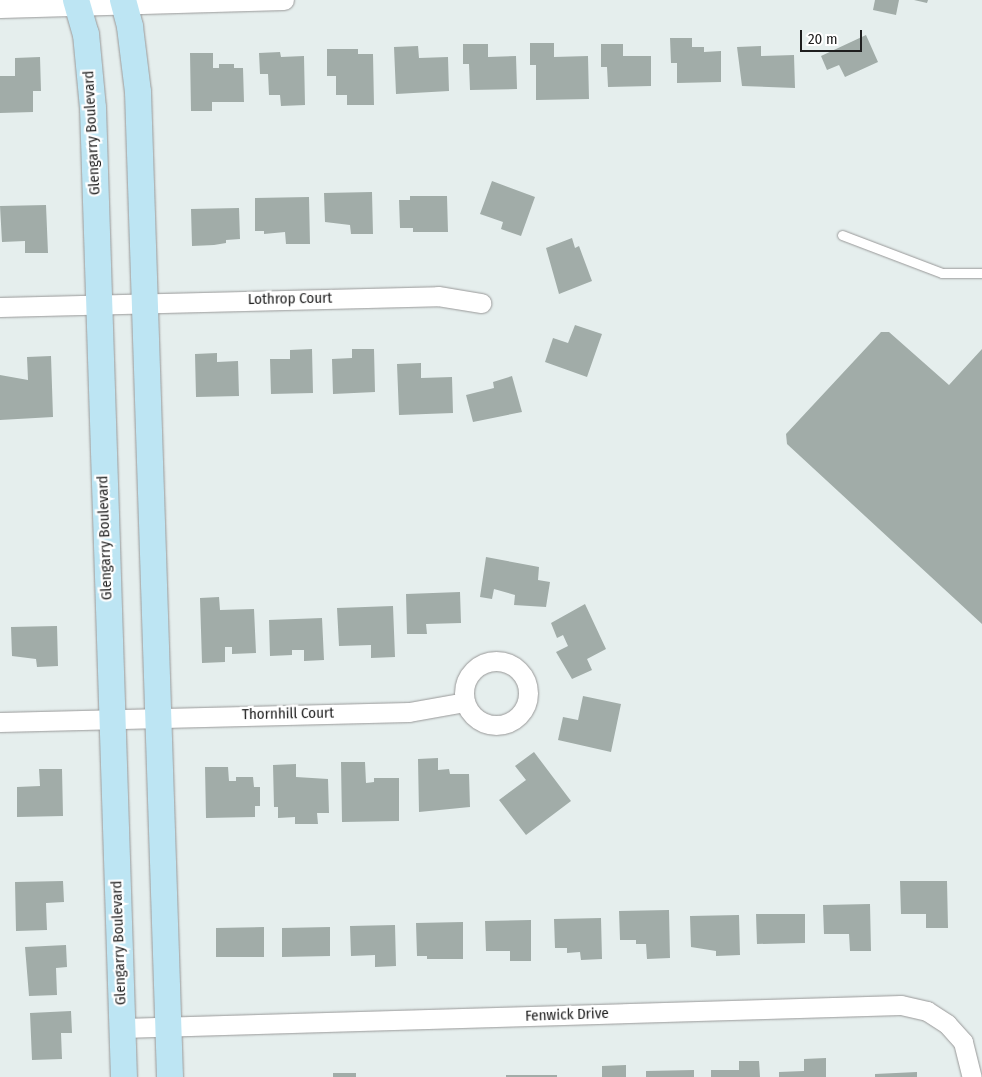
<!DOCTYPE html>
<html>
<head>
<meta charset="utf-8">
<style>
  body { margin:0 }
  #map { position:relative; width:982px; height:1077px; overflow:hidden; background:#e5eeed; font-family:"Fira Sans Condensed",sans-serif }
  div>[style] { position:absolute }
  [style*='--x'] { left:calc(var(--x)*1px); top:calc(var(--y)*1px); width:calc(var(--w)*1px); rotate:calc(var(--a)*1deg) }
  .building>* { inset:0; background:#a1aca8 }
  .roads { filter:drop-shadow(0 0 1px #989898) drop-shadow(0 0 1px #989898) }
  .lane>* { height:9px; margin:-4.5px; padding:0 4.5px; transform-origin:4.5px; border-radius:4.5px; background:#fff }
  .street>* { height:19px; margin:-9.5px; padding:0 9.5px; transform-origin:9.5px; border-radius:9.5px; background:#fff }
  .street>.ring { margin:-9.5px; padding:0; box-sizing:content-box; background:none; border:19px solid #fff; border-radius:50% }
  .secondary>* { height:26px; margin:-13px; padding:0 13px; transform-origin:13px; border-radius:13px; background:#bde5f3 }
  span { translate:-50% -50%; white-space:nowrap; text-align:center; line-height:1.15; -webkit-text-stroke:4.5px #fff; paint-order:stroke }
  .street-label { font-size:15px; color:#1e1e1e }
  .scale { position:absolute; left:800px; top:30px; width:62px; height:22px; box-sizing:border-box; border:2px solid #1e1e1e; border-top:0; padding-left:6px; font-size:15px; line-height:18px; white-space:nowrap; color:#1e1e1e; -webkit-text-stroke:4px #fff; paint-order:stroke }
</style>
</head>
<body>
<div id="map">
  <div class="building">
    <div style="clip-path:polygon(875px 0,899px 0,896px 15px,873px 10px)"></div>
    <div style="clip-path:polygon(914px 0,928px 0,927px 3px)"></div>
    <div style="clip-path:polygon(866px 35px,878px 62px,845px 77px,839px 65px,827px 70px,821px 56px)"></div>
    <div style="clip-path:polygon(670px 38px,692px 38px,692px 47px,704px 47px,704px 52px,721px 51px,721px 82px,677px 83px,677px 63px,671px 63px)"></div>
    <div style="clip-path:polygon(530px 43px,554px 43px,554px 57px,588px 56px,589px 99px,536px 100px,536px 65px,530px 65px)"></div>
    <div style="clip-path:polygon(463px 44px,488px 44px,488px 57px,516px 56px,517px 89px,470px 90px,469px 64px,463px 64px)"></div>
    <div style="clip-path:polygon(601px 44px,623px 44px,623px 56px,651px 56px,651px 86px,608px 87px,607px 67px,601px 67px)"></div>
    <div style="clip-path:polygon(418px 46px,419px 58px,448px 57px,449px 91px,396px 94px,394px 47px)"></div>
    <div style="clip-path:polygon(761px 46px,761px 56px,794px 55px,795px 88px,742px 86px,737px 47px)"></div>
    <div style="clip-path:polygon(327px 49px,358px 49px,358px 54px,373px 54px,374px 105px,347px 105px,347px 95px,336px 95px,336px 76px,327px 76px)"></div>
    <div style="clip-path:polygon(280px 52px,281px 57px,304px 56px,305px 105px,281px 106px,280px 95px,269px 95px,268px 74px,260px 74px,259px 53px)"></div>
    <div style="clip-path:polygon(190px 53px,213px 53px,213px 68px,219px 68px,219px 64px,234px 64px,234px 68px,243px 68px,244px 102px,212px 102px,212px 111px,191px 111px)"></div>
    <div style="clip-path:polygon(40px 57px,41px 91px,33px 91px,33px 112px,0 113px,0 76px,15px 76px,15px 58px)"></div>
    <div style="clip-path:polygon(492px 181px,535px 197px,521px 236px,501px 229px,503px 222px,480px 214px)"></div>
    <div style="clip-path:polygon(372px 192px,373px 234px,351px 234px,350px 225px,325px 222px,324px 193px)"></div>
    <div style="clip-path:polygon(410px 196px,447px 196px,448px 232px,413px 232px,413px 228px,400px 228px,399px 200px,410px 200px)"></div>
    <div style="clip-path:polygon(309px 197px,310px 244px,286px 244px,285px 232px,264px 234px,264px 231px,255px 231px,255px 198px)"></div>
    <div style="clip-path:polygon(46px 205px,48px 253px,25px 253px,25px 241px,2px 242px,0 206px)"></div>
    <div style="clip-path:polygon(239px 208px,240px 239px,226px 240px,226px 243px,214px 245px,192px 246px,191px 209px)"></div>
    <div style="clip-path:polygon(572px 238px,575px 248px,579px 246px,592px 281px,559px 294px,546px 248px)"></div>
    <div style="clip-path:polygon(575px 325px,602px 334px,587px 377px,545px 362px,553px 338px,568px 343px)"></div>
    <div style="clip-path:polygon(881px 332px,889px 332px,949px 385px,982px 349px,982px 624px,787px 444px,786px 434px)"></div>
    <div style="clip-path:polygon(312px 349px,313px 393px,271px 394px,270px 359px,290px 359px,290px 350px)"></div>
    <div style="clip-path:polygon(352px 349px,374px 349px,375px 392px,333px 394px,332px 359px,352px 358px)"></div>
    <div style="clip-path:polygon(217px 353px,217px 362px,238px 361px,239px 396px,196px 397px,195px 354px)"></div>
    <div style="clip-path:polygon(51px 356px,53px 417px,0 420px,0 375px,28px 380px,27px 357px)"></div>
    <div style="clip-path:polygon(421px 363px,421px 378px,452px 377px,453px 413px,399px 415px,397px 364px)"></div>
    <div style="clip-path:polygon(512px 376px,522px 412px,473px 422px,466px 395px,494px 388px,493px 382px)"></div>
    <div style="clip-path:polygon(486px 557px,539px 567px,538px 580px,550px 582px,546px 607px,514px 605px,515px 595px,494px 589px,492px 599px,480px 597px)"></div>
    <div style="clip-path:polygon(460px 592px,461px 623px,426px 624px,427px 634px,407px 634px,406px 594px)"></div>
    <div style="clip-path:polygon(219px 597px,220px 610px,254px 609px,256px 653px,232px 654px,232px 647px,225px 647px,225px 662px,202px 663px,200px 598px)"></div>
    <div style="clip-path:polygon(585px 604px,606px 649px,587px 659px,592px 670px,572px 679px,556px 652px,568px 646px,563px 635px,557px 638px,551px 623px)"></div>
    <div style="clip-path:polygon(393px 606px,395px 657px,371px 658px,371px 645px,339px 646px,337px 608px)"></div>
    <div style="clip-path:polygon(322px 618px,324px 660px,304px 661px,304px 650px,292px 650px,292px 655px,270px 656px,269px 620px)"></div>
    <div style="clip-path:polygon(57px 626px,58px 666px,37px 667px,36px 659px,12px 656px,11px 627px)"></div>
    <div style="clip-path:polygon(583px 696px,621px 704px,611px 752px,558px 740px,563px 717px,578px 720px)"></div>
    <div style="clip-path:polygon(534px 752px,571px 801px,526px 835px,499px 800px,526px 780px,515px 766px)"></div>
    <div style="clip-path:polygon(438px 758px,438px 770px,449px 769px,450px 774px,469px 774px,470px 807px,419px 812px,418px 759px)"></div>
    <div style="clip-path:polygon(341px 762px,365px 762px,366px 783px,374px 782px,374px 778px,399px 778px,399px 821px,342px 822px)"></div>
    <div style="clip-path:polygon(296px 764px,296px 777px,328px 779px,329px 813px,317px 813px,318px 824px,295px 824px,295px 817px,278px 818px,278px 807px,274px 807px,273px 765px)"></div>
    <div style="clip-path:polygon(205px 767px,228px 767px,229px 781px,236px 781px,236px 777px,253px 777px,254px 787px,260px 787px,260px 806px,255px 806px,255px 817px,206px 818px)"></div>
    <div style="clip-path:polygon(39px 769px,62px 769px,63px 816px,17px 817px,17px 787px,40px 786px)"></div>
    <div style="clip-path:polygon(63px 881px,64px 902px,46px 903px,47px 930px,16px 931px,15px 882px)"></div>
    <div style="clip-path:polygon(900px 881px,947px 881px,948px 928px,926px 928px,926px 914px,901px 914px)"></div>
    <div style="clip-path:polygon(870px 904px,871px 951px,850px 951px,849px 934px,824px 934px,823px 905px)"></div>
    <div style="clip-path:polygon(669px 910px,670px 958px,647px 959px,646px 944px,636px 944px,636px 940px,620px 940px,619px 911px)"></div>
    <div style="clip-path:polygon(756px 914px,805px 914px,805px 943px,757px 944px)"></div>
    <div style="clip-path:polygon(739px 915px,740px 955px,716px 956px,716px 951px,691px 947px,690px 916px)"></div>
    <div style="clip-path:polygon(601px 918px,602px 959px,581px 960px,580px 952px,567px 953px,567px 948px,555px 948px,554px 919px)"></div>
    <div style="clip-path:polygon(531px 920px,531px 961px,510px 961px,510px 951px,486px 951px,485px 921px)"></div>
    <div style="clip-path:polygon(463px 922px,463px 959px,427px 959px,427px 956px,417px 956px,416px 923px)"></div>
    <div style="clip-path:polygon(395px 925px,396px 966px,375px 967px,375px 955px,351px 956px,350px 926px)"></div>
    <div style="clip-path:polygon(264px 927px,264px 957px,216px 957px,216px 928px)"></div>
    <div style="clip-path:polygon(330px 927px,330px 956px,282px 957px,282px 928px)"></div>
    <div style="clip-path:polygon(66px 945px,67px 967px,56px 968px,57px 995px,29px 996px,25px 947px)"></div>
    <div style="clip-path:polygon(71px 1011px,72px 1033px,61px 1033px,62px 1059px,32px 1060px,30px 1013px)"></div>
    <div style="clip-path:polygon(826px 1058px,826px 1077px,779px 1077px,779px 1072px,804px 1071px,804px 1059px)"></div>
    <div style="clip-path:polygon(739px 1061px,759px 1061px,760px 1077px,711px 1077px,711px 1070px,739px 1070px)"></div>
    <div style="clip-path:polygon(626px 1065px,626px 1077px,602px 1077px,602px 1066px)"></div>
    <div style="clip-path:polygon(694px 1070px,694px 1077px,646px 1077px,646px 1071px)"></div>
    <div style="clip-path:polygon(917px 1072px,917px 1077px,875px 1077px,875px 1074px)"></div>
    <div style="clip-path:polygon(333px 1073px,356px 1073px,356px 1077px,333px 1077px)"></div>
    <div style="clip-path:polygon(506px 1075px,557px 1075px,557px 1077px,506px 1077px)"></div>
  </div>
  <div class="roads">
    <div class="lane">
      <div style="--x:842;--y:235;--w:107;--a:20.8"></div>
      <div style="--x:942;--y:273;--w:40;--a:0"></div>
    </div>
    <div class="street">
      <div style="--x:0;--y:8;--w:284;--a:-1.6"></div>
      <div style="--x:0;--y:307;--w:438;--a:-1.4"></div>
      <div style="--x:438;--y:296;--w:44;--a:9.2"></div>
      <div class="ring" style="left:464px;top:661px;width:45px;height:45px"></div>
      <div style="--x:0;--y:722;--w:409;--a:-1.4"></div>
      <div style="--x:409;--y:712;--w:57;--a:-10.1"></div>
      <div style="--x:122;--y:1028;--w:779;--a:-1.69"></div>
      <div style="--x:901;--y:1005;--w:27;--a:13"></div>
      <div style="--x:927;--y:1011;--w:24;--a:33"></div>
      <div style="--x:947;--y:1024;--w:24;--a:48"></div>
      <div style="--x:963;--y:1042;--w:36;--a:76"></div>
    </div>
    <div class="secondary">
      <div style="--x:76;--y:0;--w:35;--a:74"></div>
      <div style="--x:86;--y:34;--w:74;--a:84.6"></div>
      <div style="--x:93;--y:108;--w:969;--a:88.17"></div>
      <div style="--x:123;--y:0;--w:28;--a:75"></div>
      <div style="--x:130;--y:27;--w:65;--a:83"></div>
      <div style="--x:138;--y:92;--w:986;--a:88.14"></div>
    </div>
  </div>
  <div class="street-label">
    <span style="left:92px;top:133px;rotate:-93deg">Glengarry Boulevard</span>
    <span style="left:290px;top:299px;rotate:-1deg">Lothrop Court</span>
    <span style="left:105px;top:538px;rotate:-92deg">Glengarry Boulevard</span>
    <span style="left:288px;top:714px;rotate:-1deg">Thornhill Court</span>
    <span style="left:119px;top:943px;rotate:-92deg">Glengarry Boulevard</span>
    <span style="left:567px;top:1015px;rotate:-2deg">Fenwick Drive</span>
  </div>
  <div class="scale">20 m</div>
</div>
</body>
</html>
